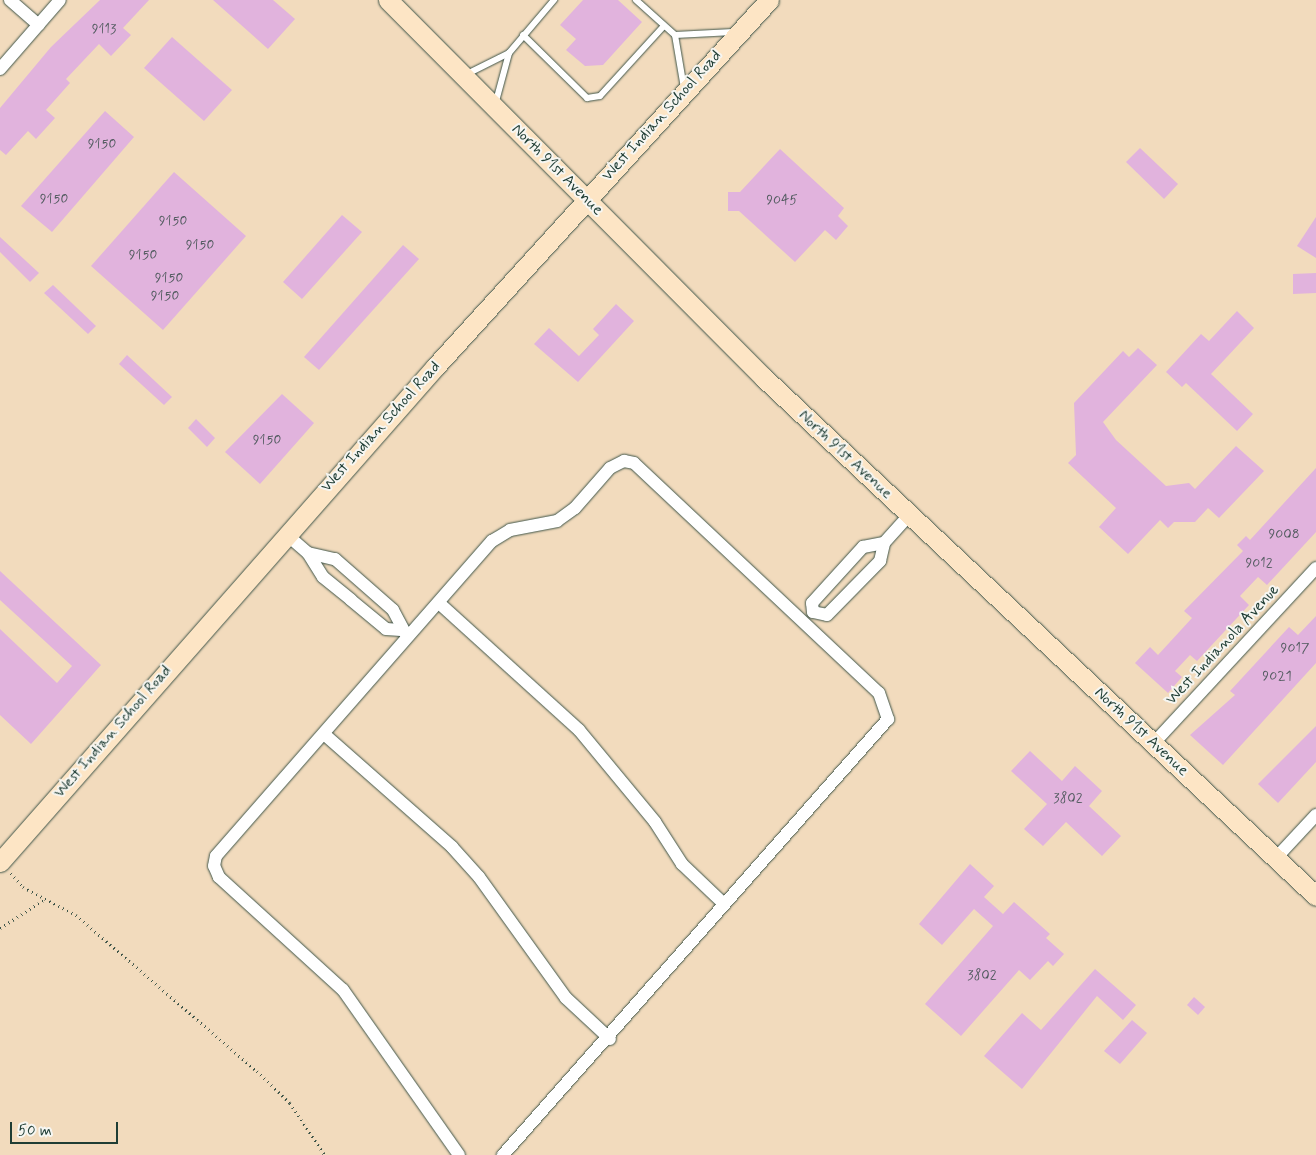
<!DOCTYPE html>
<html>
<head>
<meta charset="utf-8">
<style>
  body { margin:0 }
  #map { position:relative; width:1316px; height:1155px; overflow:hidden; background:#f2dbbd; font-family:Mynerve,sans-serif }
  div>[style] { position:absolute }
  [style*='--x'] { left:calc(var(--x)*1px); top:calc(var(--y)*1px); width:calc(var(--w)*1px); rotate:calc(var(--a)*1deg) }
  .building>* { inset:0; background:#e1b3dd }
  .path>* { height:2.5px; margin-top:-1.25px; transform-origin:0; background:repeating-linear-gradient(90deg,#3f5549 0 1px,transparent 0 5px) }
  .roads { filter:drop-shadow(0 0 1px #3f5549) drop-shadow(0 0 1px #3f5549) }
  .service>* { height:6px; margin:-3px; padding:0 3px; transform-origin:3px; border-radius:3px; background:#fff }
  .minor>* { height:12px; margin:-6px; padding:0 6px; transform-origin:6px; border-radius:6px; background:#fff }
  .secondary>* { height:19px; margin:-9.5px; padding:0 9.5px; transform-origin:9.5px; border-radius:9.5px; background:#fde5c5 }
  span { translate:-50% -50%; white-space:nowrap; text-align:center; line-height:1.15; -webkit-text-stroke:4px #f6f6f2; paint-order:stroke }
  .number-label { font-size:14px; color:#505a5e }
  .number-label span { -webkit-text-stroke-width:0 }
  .street-label { font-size:16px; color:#1f3d34 }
  .scale { position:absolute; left:10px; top:1122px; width:108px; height:22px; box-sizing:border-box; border:2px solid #1f3d34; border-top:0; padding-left:6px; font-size:15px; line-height:18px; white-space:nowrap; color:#1f3d34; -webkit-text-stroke:4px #f6f6f2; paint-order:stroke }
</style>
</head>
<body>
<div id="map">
  <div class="building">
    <div style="clip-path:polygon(100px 0,149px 0,123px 28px,131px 35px,111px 56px,99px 44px,66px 79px,70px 83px,46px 110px,55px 118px,36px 139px,28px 131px,6px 155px,0 150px,0 108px,51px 47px)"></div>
    <div style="clip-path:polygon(213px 0,273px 0,295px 19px,268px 49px)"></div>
    <div style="clip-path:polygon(583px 0,618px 0,642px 22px,603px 65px,585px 66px,566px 50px,576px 39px,560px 25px)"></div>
    <div style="clip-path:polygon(172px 37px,232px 90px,204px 121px,144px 68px)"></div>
    <div style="clip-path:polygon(105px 111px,134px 137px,52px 232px,21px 206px)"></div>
    <div style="clip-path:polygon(1140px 148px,1178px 184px,1164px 199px,1126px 162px)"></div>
    <div style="clip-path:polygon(780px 149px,844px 208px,838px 216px,848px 226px,836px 240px,825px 230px,795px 262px,739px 211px,728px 211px,728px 192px,740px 192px)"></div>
    <div style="clip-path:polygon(174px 172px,246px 236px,163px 330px,91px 266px)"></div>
    <div style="clip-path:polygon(342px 215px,362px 232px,302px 299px,283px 282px)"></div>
    <div style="clip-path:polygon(1316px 217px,1316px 258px,1297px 246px)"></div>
    <div style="clip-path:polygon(0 237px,39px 273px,30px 282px,0 252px)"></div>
    <div style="clip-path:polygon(403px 245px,419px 259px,319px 370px,304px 357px)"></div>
    <div style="clip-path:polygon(1316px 273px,1316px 293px,1293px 294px,1293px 274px)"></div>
    <div style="clip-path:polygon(53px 285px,96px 326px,88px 334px,44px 293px)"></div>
    <div style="clip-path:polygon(616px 304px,634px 321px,578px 382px,534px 344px,549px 328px,579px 356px,599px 335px,593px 329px)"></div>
    <div style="clip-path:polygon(1237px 311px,1254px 328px,1211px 374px,1253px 414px,1237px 431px,1186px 383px,1182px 387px,1166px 372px,1201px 334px,1209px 341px)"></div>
    <div style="clip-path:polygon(1138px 348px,1157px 365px,1103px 422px,1116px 440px,1166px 486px,1189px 483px,1195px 489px,1236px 446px,1264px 471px,1219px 518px,1208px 508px,1195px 522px,1174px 522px,1168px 528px,1160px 520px,1128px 554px,1099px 527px,1116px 508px,1068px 463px,1076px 455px,1074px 403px,1123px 351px,1129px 357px)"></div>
    <div style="clip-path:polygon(127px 355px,172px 397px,164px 405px,119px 364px)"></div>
    <div style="clip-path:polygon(282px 394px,314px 423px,260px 484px,225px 452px)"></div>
    <div style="clip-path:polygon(196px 419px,215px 438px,207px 447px,188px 428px)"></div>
    <div style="clip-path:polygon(1316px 468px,1316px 532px,1267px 585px,1258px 577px,1240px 596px,1249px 605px,1197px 661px,1190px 655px,1175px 671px,1182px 677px,1168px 693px,1135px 663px,1150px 647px,1158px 655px,1192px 618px,1184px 611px,1243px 551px,1237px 545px,1246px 536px,1250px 540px)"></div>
    <div style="clip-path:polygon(0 571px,101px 665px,31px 744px,0 715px,0 629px,57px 683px,72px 666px,0 600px)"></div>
    <div style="clip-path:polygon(1316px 616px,1316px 663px,1223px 765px,1190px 735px,1235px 695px,1230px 691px,1289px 627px,1298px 635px)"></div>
    <div style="clip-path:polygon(1316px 726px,1316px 762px,1278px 803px,1258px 784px)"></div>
    <div style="clip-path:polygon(1030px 751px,1062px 781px,1075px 766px,1102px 791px,1089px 806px,1121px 836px,1102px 856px,1066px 822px,1043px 846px,1024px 829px,1047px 804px,1011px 771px)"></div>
    <div style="clip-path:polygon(970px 864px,994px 886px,984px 897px,1003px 914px,1014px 902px,1050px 934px,1046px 938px,1064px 954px,1053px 966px,1048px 961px,1030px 980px,1019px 970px,961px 1036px,925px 1004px,993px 926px,974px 909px,942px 945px,919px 924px)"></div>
    <div style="clip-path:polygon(1095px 969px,1136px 1005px,1123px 1020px,1097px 996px,1022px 1089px,984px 1056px,1022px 1013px,1041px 1030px)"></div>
    <div style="clip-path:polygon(1194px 997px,1205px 1007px,1198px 1015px,1187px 1005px)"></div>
    <div style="clip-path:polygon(1132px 1020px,1147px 1033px,1120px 1064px,1104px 1051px)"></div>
  </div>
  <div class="path">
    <div style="--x:11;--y:873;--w:18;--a:49"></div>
    <div style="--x:23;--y:887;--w:60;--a:27.8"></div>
    <div style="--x:76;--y:915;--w:239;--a:40.8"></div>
    <div style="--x:257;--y:1071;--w:46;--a:44.1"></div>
    <div style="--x:290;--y:1103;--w:63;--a:56.1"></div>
    <div style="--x:0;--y:928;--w:54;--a:-32.8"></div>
  </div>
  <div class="roads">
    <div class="service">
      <div style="--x:636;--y:0;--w:52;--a:41.9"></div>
      <div style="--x:675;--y:35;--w:58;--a:-3"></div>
      <div style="--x:523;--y:35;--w:90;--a:44.5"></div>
      <div style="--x:587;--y:98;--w:13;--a:-9"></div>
      <div style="--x:600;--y:96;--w:95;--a:-47.6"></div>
      <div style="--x:675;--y:35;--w:54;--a:80.4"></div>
      <div style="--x:465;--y:75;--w:49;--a:-26.6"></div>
      <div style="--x:509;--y:53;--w:70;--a:-49.7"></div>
      <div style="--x:495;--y:105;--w:54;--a:-74.9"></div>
    </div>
    <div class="minor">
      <div style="--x:10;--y:0;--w:38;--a:41"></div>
      <div style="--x:0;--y:69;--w:91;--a:-49"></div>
      <div style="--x:286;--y:534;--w:29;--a:41"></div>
      <div style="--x:308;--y:553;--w:28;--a:58"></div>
      <div style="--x:323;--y:577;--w:36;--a:39"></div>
      <div style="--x:351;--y:600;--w:45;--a:39.6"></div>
      <div style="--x:386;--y:629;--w:15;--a:4"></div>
      <div style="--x:308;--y:553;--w:28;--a:13"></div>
      <div style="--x:335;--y:559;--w:77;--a:41.3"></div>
      <div style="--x:393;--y:610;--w:27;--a:62"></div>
      <div style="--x:439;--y:603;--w:189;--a:42.2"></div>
      <div style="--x:579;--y:730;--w:119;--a:50.4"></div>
      <div style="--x:655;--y:822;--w:50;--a:57.3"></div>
      <div style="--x:682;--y:864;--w:58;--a:43.6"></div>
      <div style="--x:813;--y:612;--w:14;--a:12"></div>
      <div style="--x:827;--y:615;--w:76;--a:-45.5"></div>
      <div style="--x:880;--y:561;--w:18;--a:-77"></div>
      <div style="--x:884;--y:543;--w:38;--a:-48"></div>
      <div style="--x:813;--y:612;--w:9;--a:-96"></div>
      <div style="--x:812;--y:603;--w:76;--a:-47.7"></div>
      <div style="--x:863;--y:547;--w:21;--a:-11"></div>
      <div style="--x:324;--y:734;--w:171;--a:41.4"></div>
      <div style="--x:452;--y:847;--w:40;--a:48"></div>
      <div style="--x:479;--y:877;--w:149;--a:54.3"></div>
      <div style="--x:566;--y:998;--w:60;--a:43"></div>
      <div style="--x:1153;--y:744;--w:240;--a:-47.2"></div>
      <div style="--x:1276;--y:858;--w:59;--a:-47.1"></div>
      <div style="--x:459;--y:1155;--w:202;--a:-125.1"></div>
      <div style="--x:343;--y:990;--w:168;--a:-137.7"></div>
      <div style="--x:219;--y:877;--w:12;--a:-114"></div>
      <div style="--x:214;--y:866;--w:10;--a:-79"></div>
      <div style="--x:216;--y:856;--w:419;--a:-48.8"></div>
      <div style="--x:492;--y:541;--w:21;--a:-31"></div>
      <div style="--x:510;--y:530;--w:48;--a:-10.8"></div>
      <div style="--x:557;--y:521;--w:22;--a:-36"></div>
      <div style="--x:575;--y:508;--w:53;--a:-48.8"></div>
      <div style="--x:610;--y:468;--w:16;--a:-27"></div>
      <div style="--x:624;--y:461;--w:10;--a:11"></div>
      <div style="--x:634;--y:463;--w:336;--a:43.2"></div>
      <div style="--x:879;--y:693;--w:28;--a:71"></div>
      <div style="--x:888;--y:719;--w:582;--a:131.45"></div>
    </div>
    <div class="secondary">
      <div style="--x:388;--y:0;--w:532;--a:45.15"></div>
      <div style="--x:763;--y:377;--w:758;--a:43.18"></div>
      <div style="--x:0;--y:862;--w:659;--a:-48.69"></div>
      <div style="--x:435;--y:367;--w:496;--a:-47.7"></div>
    </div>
  </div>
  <div class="number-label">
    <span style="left:104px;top:29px">9113</span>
    <span style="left:102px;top:144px">9150</span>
    <span style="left:54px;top:199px">9150</span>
    <span style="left:782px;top:200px">9045</span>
    <span style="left:173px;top:221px">9150</span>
    <span style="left:200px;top:245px">9150</span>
    <span style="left:143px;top:255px">9150</span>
    <span style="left:169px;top:278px">9150</span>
    <span style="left:165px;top:296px">9150</span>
    <span style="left:267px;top:440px">9150</span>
    <span style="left:1284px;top:534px">9008</span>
    <span style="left:1259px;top:563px">9012</span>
    <span style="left:1295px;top:648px">9017</span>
    <span style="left:1277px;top:676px">9021</span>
    <span style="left:1068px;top:798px">3802</span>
    <span style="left:982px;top:975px">3802</span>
  </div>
  <div class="street-label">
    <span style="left:662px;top:116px;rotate:-48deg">West Indian School Road</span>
    <span style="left:557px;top:170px;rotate:45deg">North 91st Avenue</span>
    <span style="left:381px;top:427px;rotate:-48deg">West Indian School Road</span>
    <span style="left:845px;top:455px;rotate:43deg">North 91st Avenue</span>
    <span style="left:1223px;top:645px;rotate:-47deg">West Indianola Avenue</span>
    <span style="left:113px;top:732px;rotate:-49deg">West Indian School Road</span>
    <span style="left:1141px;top:732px;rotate:43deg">North 91st Avenue</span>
  </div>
  <div class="scale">50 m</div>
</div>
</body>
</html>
